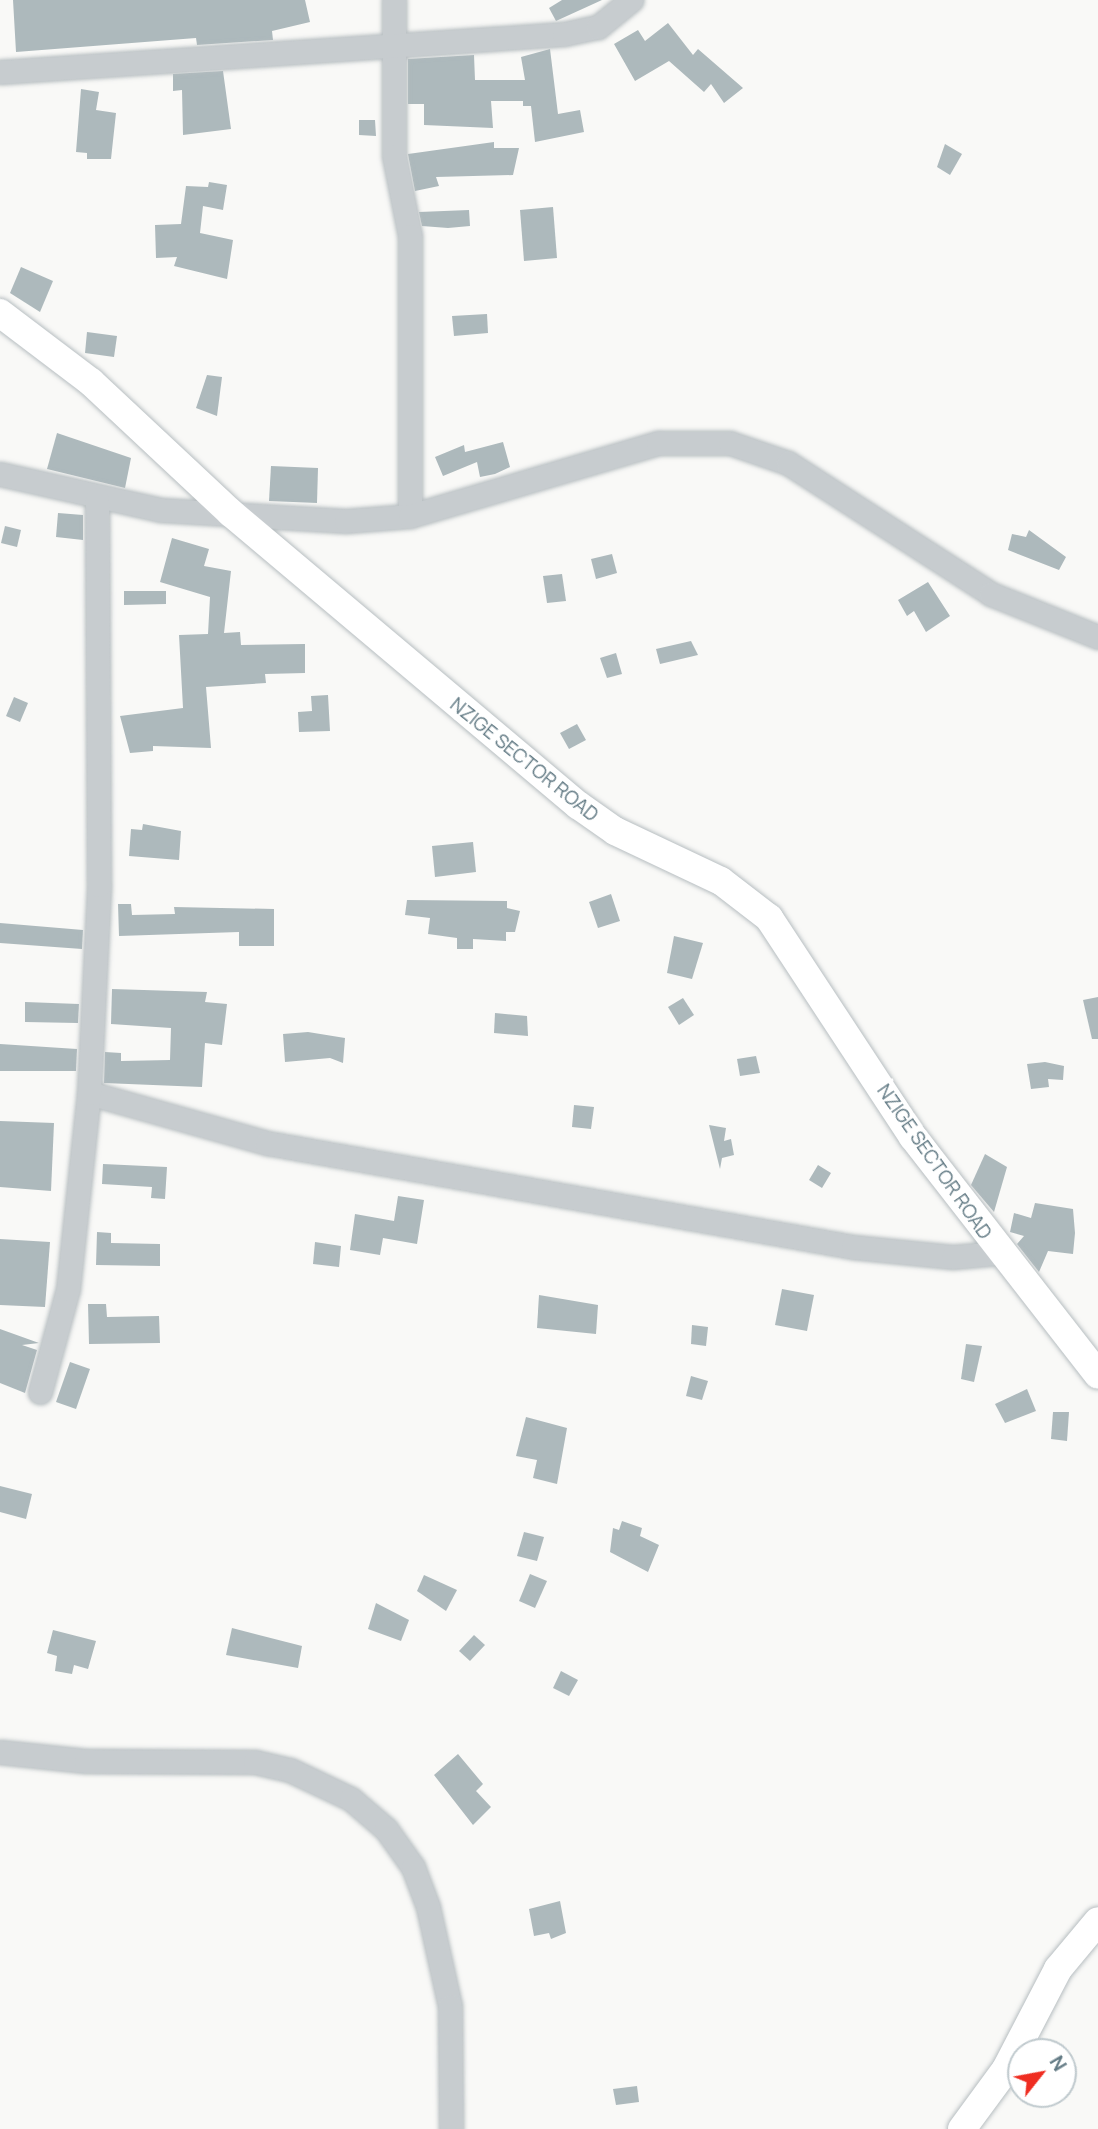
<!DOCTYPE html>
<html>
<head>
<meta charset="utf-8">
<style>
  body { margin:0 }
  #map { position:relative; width:1098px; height:2129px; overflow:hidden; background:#f9f9f7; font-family:Manrope,sans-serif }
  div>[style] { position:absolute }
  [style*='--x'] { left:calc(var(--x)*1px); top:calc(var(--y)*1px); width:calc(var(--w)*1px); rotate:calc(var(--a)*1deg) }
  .building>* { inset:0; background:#adb9bc }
  .roads { filter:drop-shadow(0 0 2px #b7bec1) drop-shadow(0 0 2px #b7bec1) }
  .minor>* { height:23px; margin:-11.5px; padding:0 11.5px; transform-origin:11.5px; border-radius:11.5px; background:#c7cccf }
  .major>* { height:28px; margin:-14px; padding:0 14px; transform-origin:14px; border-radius:14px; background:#fff }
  span { translate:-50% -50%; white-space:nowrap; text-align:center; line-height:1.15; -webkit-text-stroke:7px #fff; paint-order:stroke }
  .street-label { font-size:19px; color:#627a84 }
  .north { position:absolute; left:1007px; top:2038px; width:70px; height:70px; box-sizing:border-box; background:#fff; border:2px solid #c0cace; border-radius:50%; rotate:59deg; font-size:19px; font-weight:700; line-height:28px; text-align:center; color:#627a84 }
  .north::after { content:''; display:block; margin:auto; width:24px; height:32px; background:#ef2d21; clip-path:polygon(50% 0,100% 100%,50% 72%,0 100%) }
</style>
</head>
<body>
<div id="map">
  <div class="building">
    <div style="clip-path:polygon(13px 0,305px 0,310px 22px,272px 31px,273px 40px,197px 45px,196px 38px,16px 52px)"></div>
    <div style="clip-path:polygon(562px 0,602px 0,556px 21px,549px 8px)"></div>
    <div style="clip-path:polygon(668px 23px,693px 55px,698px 49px,743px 88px,724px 103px,711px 84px,704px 92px,669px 61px,635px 81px,614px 44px,638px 30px,645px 41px)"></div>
    <div style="clip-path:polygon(550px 49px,558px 114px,580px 110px,584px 132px,535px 142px,531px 106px,523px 106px,523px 101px,491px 101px,493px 128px,424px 125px,424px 104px,408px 104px,408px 59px,474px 55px,475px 80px,525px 80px,521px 57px)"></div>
    <div style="clip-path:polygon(223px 71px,231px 129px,183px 135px,182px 90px,173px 91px,173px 74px)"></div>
    <div style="clip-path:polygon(81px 89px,99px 92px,96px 110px,116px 113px,111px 159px,87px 159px,87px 153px,76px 152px)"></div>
    <div style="clip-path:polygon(359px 120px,375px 120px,376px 136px,359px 135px)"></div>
    <div style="clip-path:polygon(494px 142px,494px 148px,519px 148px,513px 175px,436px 177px,439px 186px,415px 191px,408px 154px)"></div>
    <div style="clip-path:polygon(945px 144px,962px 154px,950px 175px,937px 167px)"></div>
    <div style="clip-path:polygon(209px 182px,227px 185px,223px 210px,203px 206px,200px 233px,233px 240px,227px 279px,174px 266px,177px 257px,156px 258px,155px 225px,181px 224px,186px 186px,208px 187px)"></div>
    <div style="clip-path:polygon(553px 207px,557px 258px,524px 261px,520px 210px)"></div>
    <div style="clip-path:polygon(469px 210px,470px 226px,448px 228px,422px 226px,419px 212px)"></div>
    <div style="clip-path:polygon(21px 267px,53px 281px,40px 312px,10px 293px)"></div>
    <div style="clip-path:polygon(487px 314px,488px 333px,454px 336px,452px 316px)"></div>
    <div style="clip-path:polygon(87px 332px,117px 336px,114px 357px,85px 353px)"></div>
    <div style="clip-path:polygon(207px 375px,222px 377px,217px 416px,196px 408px)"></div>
    <div style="clip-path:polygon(57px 433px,131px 458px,125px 488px,47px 469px)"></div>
    <div style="clip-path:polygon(503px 442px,510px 467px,495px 474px,480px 477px,477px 462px,443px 476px,435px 457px,464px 445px,465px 452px)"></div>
    <div style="clip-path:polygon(271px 466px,318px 468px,317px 503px,269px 501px)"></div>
    <div style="clip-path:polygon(58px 513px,83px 515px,83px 540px,56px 537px)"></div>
    <div style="clip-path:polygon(5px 526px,21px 530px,17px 547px,1px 543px)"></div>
    <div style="clip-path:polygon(1029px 530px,1066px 557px,1059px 570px,1008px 550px,1012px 534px,1026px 537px)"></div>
    <div style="clip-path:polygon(172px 538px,209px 549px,204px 566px,231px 571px,224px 633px,240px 632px,241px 645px,305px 644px,305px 673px,265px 674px,266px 683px,206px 687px,211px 748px,153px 746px,153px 751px,130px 753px,120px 716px,183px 708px,179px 635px,208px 634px,210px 597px,160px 582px)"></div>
    <div style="clip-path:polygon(612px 554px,617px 573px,596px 579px,591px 559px)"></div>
    <div style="clip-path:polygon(562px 574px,566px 601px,547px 603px,543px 576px)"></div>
    <div style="clip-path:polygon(928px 582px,950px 616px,926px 632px,914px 611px,907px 616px,898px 600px)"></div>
    <div style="clip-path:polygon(124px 591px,166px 591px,166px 604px,124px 605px)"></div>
    <div style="clip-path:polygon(691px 641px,698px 655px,660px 664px,656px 649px)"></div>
    <div style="clip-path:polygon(616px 653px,622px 674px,607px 678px,600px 658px)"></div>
    <div style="clip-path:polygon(328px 695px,330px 731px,299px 732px,298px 712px,312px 711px,311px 696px)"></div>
    <div style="clip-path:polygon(14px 697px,28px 703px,20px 722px,6px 716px)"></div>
    <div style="clip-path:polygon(577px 724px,586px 740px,569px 749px,560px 733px)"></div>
    <div style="clip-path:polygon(143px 824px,181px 831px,179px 860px,129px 856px,131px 829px,142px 830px)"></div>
    <div style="clip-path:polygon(473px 842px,476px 872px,435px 877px,432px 846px)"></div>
    <div style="clip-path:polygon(611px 894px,620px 921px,598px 928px,589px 902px)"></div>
    <div style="clip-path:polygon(407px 900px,507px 901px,507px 908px,520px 911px,515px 932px,506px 932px,506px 941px,473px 939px,473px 949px,457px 949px,457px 938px,428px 934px,430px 918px,405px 915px)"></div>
    <div style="clip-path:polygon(118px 904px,131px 904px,132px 915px,175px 914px,174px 907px,274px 909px,274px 946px,239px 946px,239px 932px,119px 936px)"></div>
    <div style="clip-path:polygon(0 923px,83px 930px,82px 949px,0 943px)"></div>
    <div style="clip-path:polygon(674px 936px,703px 943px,692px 979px,667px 973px)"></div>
    <div style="clip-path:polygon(112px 989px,207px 992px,205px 1002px,227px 1004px,222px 1045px,205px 1043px,202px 1087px,104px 1083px,105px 1052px,121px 1053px,121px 1061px,170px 1060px,171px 1028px,111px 1024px)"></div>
    <div style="clip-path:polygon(1098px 997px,1098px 1039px,1092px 1039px,1083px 1000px)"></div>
    <div style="clip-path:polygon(683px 998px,694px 1015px,679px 1025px,668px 1007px)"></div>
    <div style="clip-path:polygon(25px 1002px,79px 1004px,78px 1023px,25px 1022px)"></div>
    <div style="clip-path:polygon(495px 1013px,527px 1016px,528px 1036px,494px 1033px)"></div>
    <div style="clip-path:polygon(308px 1032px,345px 1038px,343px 1063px,330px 1058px,285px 1062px,283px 1034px)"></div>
    <div style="clip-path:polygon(0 1044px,77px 1049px,76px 1071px,0 1071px)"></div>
    <div style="clip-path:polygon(756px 1056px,760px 1073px,740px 1076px,737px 1059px)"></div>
    <div style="clip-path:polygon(1045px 1062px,1064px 1066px,1063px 1080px,1048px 1079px,1049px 1087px,1031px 1089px,1027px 1064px)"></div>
    <div style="clip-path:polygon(574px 1105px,594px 1107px,591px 1129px,572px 1127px)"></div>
    <div style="clip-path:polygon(0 1121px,54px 1123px,51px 1191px,0 1187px)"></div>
    <div style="clip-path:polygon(709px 1125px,726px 1128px,724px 1141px,731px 1139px,734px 1155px,722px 1158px,720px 1169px)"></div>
    <div style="clip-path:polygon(985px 1154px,1007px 1167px,994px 1212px,971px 1185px)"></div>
    <div style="clip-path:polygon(103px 1164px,167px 1167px,165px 1199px,151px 1198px,152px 1187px,102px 1184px)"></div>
    <div style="clip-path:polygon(818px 1165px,831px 1173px,822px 1188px,809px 1180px)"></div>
    <div style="clip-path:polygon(398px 1196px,424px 1200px,417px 1244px,383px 1238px,380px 1255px,350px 1250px,355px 1214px,394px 1221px)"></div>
    <div style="clip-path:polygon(1035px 1203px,1073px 1209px,1075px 1233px,1073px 1254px,1048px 1251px,1039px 1272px,1017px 1244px,1024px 1236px,1010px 1232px,1014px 1213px,1031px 1218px)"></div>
    <div style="clip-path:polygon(97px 1232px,111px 1233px,111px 1243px,160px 1244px,160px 1266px,96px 1265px)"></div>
    <div style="clip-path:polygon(0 1239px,50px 1242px,45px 1307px,0 1305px)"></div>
    <div style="clip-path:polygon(315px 1242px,341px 1246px,339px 1267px,313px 1264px)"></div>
    <div style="clip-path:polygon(782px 1289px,814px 1295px,807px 1331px,775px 1325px)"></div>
    <div style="clip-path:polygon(539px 1295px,598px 1305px,596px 1334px,537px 1328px)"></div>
    <div style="clip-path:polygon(88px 1304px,106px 1304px,107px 1317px,159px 1316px,160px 1343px,89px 1344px)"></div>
    <div style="clip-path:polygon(692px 1325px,708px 1327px,706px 1346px,691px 1344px)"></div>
    <div style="clip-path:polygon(0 1329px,39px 1343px,22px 1345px,37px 1350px,25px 1393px,0 1383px)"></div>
    <div style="clip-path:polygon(966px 1344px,982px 1346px,974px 1382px,961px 1379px)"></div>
    <div style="clip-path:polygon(70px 1362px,90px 1369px,76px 1409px,56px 1402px)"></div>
    <div style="clip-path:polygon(691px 1376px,708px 1381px,702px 1400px,686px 1396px)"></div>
    <div style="clip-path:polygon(1027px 1389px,1036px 1411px,1005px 1423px,995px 1404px)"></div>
    <div style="clip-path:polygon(1053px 1412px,1069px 1412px,1067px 1441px,1051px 1439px)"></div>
    <div style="clip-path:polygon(526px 1417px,567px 1428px,557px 1484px,533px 1478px,537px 1460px,516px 1456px)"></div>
    <div style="clip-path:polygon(0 1486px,32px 1494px,26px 1519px,0 1512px)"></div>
    <div style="clip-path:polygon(622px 1521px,642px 1528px,640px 1536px,659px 1545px,648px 1572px,610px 1552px,613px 1528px,619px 1530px)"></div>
    <div style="clip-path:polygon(524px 1532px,544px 1537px,537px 1561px,517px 1556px)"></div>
    <div style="clip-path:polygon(530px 1574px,547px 1581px,535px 1608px,519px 1601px)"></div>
    <div style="clip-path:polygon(424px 1575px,457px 1590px,446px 1611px,417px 1591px)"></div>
    <div style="clip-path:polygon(376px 1603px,409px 1620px,401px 1641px,368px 1629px)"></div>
    <div style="clip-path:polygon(232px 1628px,302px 1646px,298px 1668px,226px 1655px)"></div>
    <div style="clip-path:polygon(53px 1630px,96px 1641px,88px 1669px,74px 1665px,72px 1674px,55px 1671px,57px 1656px,47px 1653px)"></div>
    <div style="clip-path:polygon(474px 1635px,485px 1645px,470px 1661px,459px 1651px)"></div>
    <div style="clip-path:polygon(561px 1671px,578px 1680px,569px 1696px,553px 1688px)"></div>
    <div style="clip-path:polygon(458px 1754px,483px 1784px,476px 1791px,491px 1807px,473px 1825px,434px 1775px)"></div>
    <div style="clip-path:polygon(560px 1901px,566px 1933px,551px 1939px,549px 1933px,534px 1936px,529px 1909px)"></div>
    <div style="clip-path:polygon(637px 2086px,639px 2102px,616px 2105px,613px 2089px)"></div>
  </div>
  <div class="roads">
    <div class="minor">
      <div style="--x:394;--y:0;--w:156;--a:90"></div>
      <div style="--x:394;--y:156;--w:82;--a:78.7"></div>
      <div style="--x:410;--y:236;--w:280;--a:90"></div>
      <div style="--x:0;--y:72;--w:565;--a:-3.85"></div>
      <div style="--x:564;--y:34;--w:35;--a:-12"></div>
      <div style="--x:598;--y:27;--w:43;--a:-39.3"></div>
      <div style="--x:0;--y:474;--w:165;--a:12.6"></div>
      <div style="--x:161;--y:510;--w:185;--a:3.4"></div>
      <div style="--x:346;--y:521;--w:64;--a:-4.5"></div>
      <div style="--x:410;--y:516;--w:259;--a:-16.4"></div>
      <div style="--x:658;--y:443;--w:72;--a:0"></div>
      <div style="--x:730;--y:443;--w:61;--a:19"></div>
      <div style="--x:788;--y:463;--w:242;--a:32.8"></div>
      <div style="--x:991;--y:594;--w:115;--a:21.9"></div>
      <div style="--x:89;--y:1093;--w:185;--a:15.7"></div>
      <div style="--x:267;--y:1143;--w:595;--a:10.06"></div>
      <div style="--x:853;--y:1247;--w:100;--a:5.7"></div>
      <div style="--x:953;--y:1257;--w:45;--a:-5.1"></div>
      <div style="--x:40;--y:1392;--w:107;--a:-74.8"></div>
      <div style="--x:68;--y:1289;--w:197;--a:-83.9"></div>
      <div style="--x:89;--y:1093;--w:208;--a:-87.2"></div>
      <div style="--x:99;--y:885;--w:386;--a:-90.3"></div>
      <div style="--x:0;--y:1752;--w:86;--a:6"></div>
      <div style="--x:86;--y:1761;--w:169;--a:0.3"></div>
      <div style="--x:255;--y:1762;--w:36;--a:13"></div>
      <div style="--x:290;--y:1770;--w:68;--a:25.4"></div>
      <div style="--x:351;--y:1799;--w:46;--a:40.6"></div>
      <div style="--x:386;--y:1829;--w:47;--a:54.6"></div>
      <div style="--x:413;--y:1867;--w:43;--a:69.4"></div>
      <div style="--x:428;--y:1907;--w:101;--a:77.5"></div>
      <div style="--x:450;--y:2006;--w:123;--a:89.5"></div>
    </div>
    <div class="major">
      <div style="--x:0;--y:313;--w:114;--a:37.2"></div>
      <div style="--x:91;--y:382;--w:192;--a:43.1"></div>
      <div style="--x:231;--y:513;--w:454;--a:40.1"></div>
      <div style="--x:578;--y:805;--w:45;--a:35.1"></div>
      <div style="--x:615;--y:831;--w:117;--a:25.3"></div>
      <div style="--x:721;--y:881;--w:61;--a:37.6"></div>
      <div style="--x:769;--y:918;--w:262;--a:56.7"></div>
      <div style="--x:913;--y:1137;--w:301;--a:52.1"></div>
      <div style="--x:962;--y:2129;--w:74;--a:-53.7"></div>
      <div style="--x:1006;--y:2069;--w:113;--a:-62.5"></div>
      <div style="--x:1058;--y:1969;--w:62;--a:-50.2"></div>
    </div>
  </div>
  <div class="street-label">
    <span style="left:524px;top:760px;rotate:39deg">NZIGE SECTOR ROAD</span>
    <span style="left:934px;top:1162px;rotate:55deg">NZIGE SECTOR ROAD</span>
  </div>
  <div class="north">N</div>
</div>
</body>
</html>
